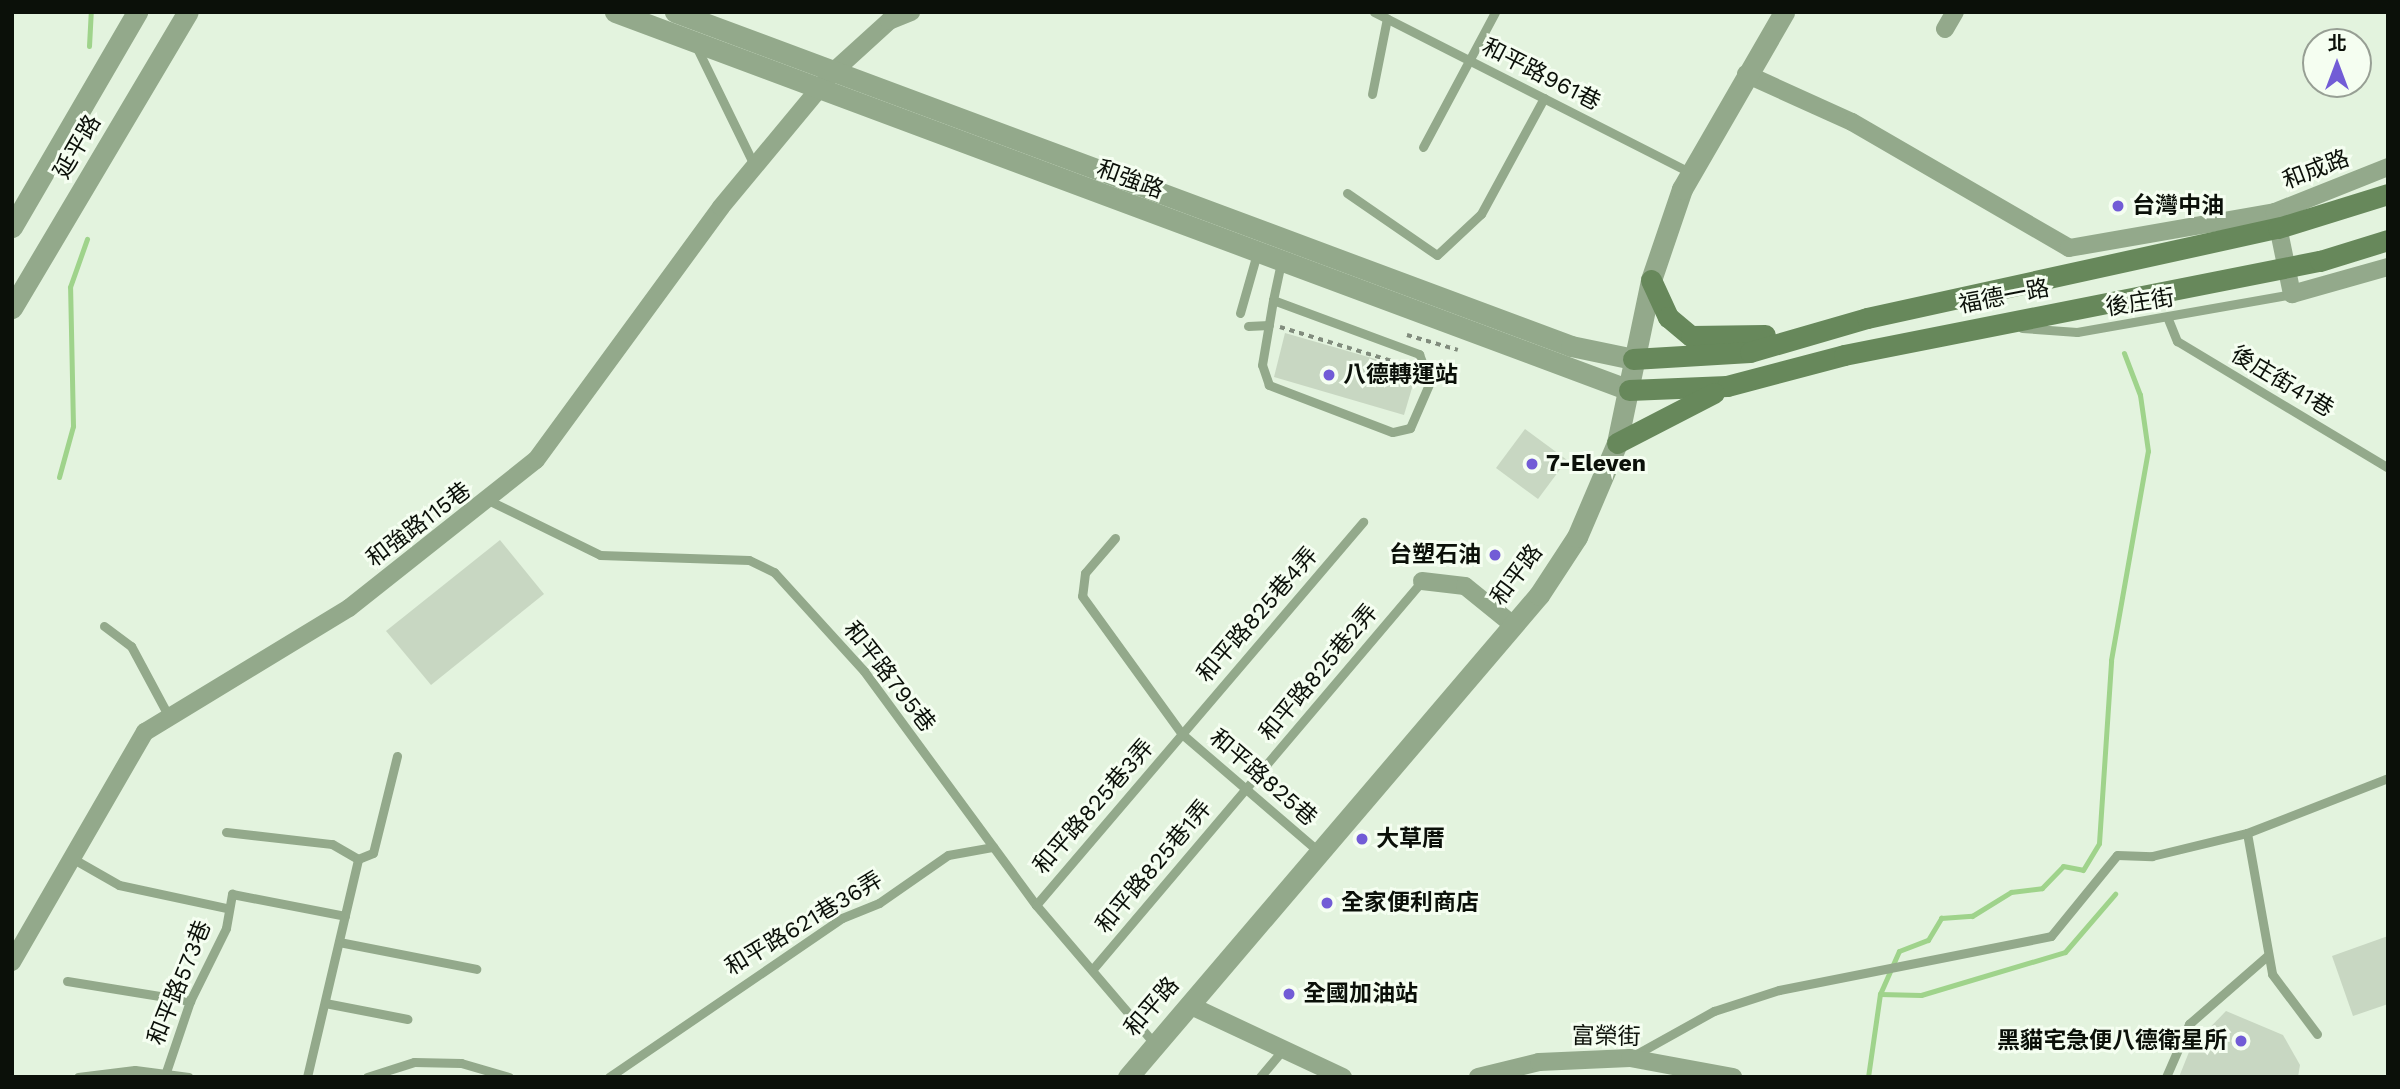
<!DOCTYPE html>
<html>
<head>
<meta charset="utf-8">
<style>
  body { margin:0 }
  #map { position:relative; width:2400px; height:1089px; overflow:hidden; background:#e3f3de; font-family:"Work Sans","Noto Sans TC",sans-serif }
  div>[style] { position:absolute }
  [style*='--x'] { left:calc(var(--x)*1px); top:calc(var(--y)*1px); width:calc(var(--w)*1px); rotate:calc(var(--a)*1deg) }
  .stream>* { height:5px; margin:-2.5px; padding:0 2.5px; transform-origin:2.5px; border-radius:2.5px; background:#9fd38b }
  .building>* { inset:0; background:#c8d7c2 }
  .path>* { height:3.5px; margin-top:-1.75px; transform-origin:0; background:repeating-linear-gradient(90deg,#818c7d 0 5px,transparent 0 10px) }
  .service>* { height:9px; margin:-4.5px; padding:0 4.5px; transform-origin:4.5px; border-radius:4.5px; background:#93a98b }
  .minor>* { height:18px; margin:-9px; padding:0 9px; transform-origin:9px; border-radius:9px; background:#93a98b }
  .tertiary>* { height:21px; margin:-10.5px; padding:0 10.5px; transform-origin:10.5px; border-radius:10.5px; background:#93a98b }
  .secondary>* { height:21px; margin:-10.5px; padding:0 10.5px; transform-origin:10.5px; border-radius:10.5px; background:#67885b }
  .dots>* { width:19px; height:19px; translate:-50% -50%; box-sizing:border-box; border:4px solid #f5fef1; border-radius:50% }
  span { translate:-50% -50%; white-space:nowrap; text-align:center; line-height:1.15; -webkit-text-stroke:6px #f5fef1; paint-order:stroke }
  .street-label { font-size:23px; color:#0b1009 }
  .poi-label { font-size:23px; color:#0b1009; font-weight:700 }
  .left { translate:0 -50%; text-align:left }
  .right { translate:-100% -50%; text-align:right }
  .frame { position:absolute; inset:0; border:14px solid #0b1009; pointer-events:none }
  .north { position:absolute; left:2302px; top:28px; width:70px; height:70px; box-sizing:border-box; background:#f5fef1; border:2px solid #979f94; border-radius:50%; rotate:0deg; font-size:19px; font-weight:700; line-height:28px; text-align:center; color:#0b1009 }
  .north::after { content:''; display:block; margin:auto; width:24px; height:32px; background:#725cd6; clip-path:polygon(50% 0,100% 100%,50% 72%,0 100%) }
</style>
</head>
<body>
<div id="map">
  <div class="stream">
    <div style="--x:89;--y:46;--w:34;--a:-87"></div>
    <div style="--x:59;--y:477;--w:53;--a:-74.6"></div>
    <div style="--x:73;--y:426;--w:139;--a:-91.2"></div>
    <div style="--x:70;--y:287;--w:51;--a:-70.5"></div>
    <div style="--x:1880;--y:994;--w:41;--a:1.4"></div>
    <div style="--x:1921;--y:995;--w:150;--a:-16.6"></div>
    <div style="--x:2065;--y:952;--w:77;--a:-49.2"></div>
    <div style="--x:1868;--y:1077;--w:84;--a:-81.8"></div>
    <div style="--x:1880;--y:994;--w:47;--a:-66.2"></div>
    <div style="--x:1899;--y:951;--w:31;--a:-21"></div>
    <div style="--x:1928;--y:940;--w:26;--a:-59"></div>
    <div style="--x:1941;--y:918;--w:31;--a:-4"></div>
    <div style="--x:1972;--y:916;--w:46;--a:-31.6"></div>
    <div style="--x:2011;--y:892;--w:31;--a:-7"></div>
    <div style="--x:2042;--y:888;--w:30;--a:-46"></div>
    <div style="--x:2063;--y:866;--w:20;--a:11"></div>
    <div style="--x:2083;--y:870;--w:31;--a:-59"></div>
    <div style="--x:2099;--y:843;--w:183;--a:-86.2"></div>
    <div style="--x:2111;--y:660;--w:212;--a:-80"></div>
    <div style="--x:2148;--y:451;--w:57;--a:-98.1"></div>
    <div style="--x:2140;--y:395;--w:45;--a:-110.9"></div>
  </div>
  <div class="building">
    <div style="clip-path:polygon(1285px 333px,1417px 371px,1404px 415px,1274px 377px)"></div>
    <div style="clip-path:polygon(1525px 429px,1567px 460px,1538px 499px,1496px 468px)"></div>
    <div style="clip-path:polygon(500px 540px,544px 594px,431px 685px,386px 631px)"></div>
    <div style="clip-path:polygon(2388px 936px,2388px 1004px,2353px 1016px,2332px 956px)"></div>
    <div style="clip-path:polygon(2226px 1011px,2283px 1035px,2300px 1065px,2298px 1077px,2179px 1077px,2191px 1047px)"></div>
  </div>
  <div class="path">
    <div style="--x:1280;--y:327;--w:127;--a:16.9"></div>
    <div style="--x:1407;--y:335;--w:53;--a:16.4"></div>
  </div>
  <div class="service">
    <div style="--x:1374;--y:12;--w:354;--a:26.9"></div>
    <div style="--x:696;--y:46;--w:135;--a:64"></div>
    <div style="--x:1372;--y:94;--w:77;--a:-78.8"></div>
    <div style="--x:1423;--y:147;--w:153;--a:-61.9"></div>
    <div style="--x:1347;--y:193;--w:109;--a:34.6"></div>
    <div style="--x:1437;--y:255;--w:60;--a:-43"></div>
    <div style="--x:1481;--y:214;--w:132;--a:-61.5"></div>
    <div style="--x:1273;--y:300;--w:156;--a:20.3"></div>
    <div style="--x:1419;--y:354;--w:30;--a:69"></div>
    <div style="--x:1430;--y:382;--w:50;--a:113.5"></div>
    <div style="--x:1410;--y:428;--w:18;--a:167"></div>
    <div style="--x:1392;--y:432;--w:132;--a:-159.1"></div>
    <div style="--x:1269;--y:385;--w:21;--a:-109"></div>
    <div style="--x:1262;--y:365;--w:66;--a:-80.4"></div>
    <div style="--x:1273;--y:300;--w:39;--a:-78"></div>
    <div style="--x:1240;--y:313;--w:66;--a:-74.1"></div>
    <div style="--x:2168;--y:319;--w:24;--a:68"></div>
    <div style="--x:2177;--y:341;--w:246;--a:31"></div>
    <div style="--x:1248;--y:326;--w:21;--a:-3"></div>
    <div style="--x:2022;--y:328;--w:55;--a:4.2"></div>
    <div style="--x:2077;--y:332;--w:218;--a:-10"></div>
    <div style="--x:492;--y:502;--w:120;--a:26.1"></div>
    <div style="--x:600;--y:555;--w:149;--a:1.9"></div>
    <div style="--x:749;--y:560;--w:28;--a:26"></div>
    <div style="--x:774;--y:572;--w:134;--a:47.7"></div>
    <div style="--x:864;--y:671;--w:290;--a:53.7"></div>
    <div style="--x:1036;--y:905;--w:182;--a:49.5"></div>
    <div style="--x:1115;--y:538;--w:46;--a:130.6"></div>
    <div style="--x:1085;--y:573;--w:23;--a:97"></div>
    <div style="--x:1082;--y:596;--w:170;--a:54.1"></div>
    <div style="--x:1182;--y:734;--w:181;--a:40.7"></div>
    <div style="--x:104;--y:626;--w:34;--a:37"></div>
    <div style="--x:131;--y:646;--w:81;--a:61.8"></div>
    <div style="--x:226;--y:832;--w:107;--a:6.5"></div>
    <div style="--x:332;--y:844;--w:30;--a:30"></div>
    <div style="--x:2247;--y:833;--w:143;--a:79.9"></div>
    <div style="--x:2272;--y:974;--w:75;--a:53.1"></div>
    <div style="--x:70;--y:857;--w:56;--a:29.7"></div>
    <div style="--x:119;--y:885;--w:109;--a:12.1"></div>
    <div style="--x:1036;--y:905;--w:504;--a:-49.51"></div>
    <div style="--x:339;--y:942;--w:140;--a:11.1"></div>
    <div style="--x:1092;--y:970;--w:510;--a:-49.69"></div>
    <div style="--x:67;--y:981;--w:125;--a:9.2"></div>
    <div style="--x:325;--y:1003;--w:84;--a:11"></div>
    <div style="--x:1633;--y:1056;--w:93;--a:-29.1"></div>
    <div style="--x:1714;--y:1011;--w:68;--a:-17.9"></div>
    <div style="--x:1779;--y:990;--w:277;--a:-11.2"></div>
    <div style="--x:2051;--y:936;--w:104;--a:-50.8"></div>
    <div style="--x:2117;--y:855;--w:35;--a:2"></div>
    <div style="--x:2152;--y:856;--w:98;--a:-13.6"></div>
    <div style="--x:2247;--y:833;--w:151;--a:-21.3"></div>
    <div style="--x:166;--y:1072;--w:75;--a:-71.3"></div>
    <div style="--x:190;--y:1001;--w:81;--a:-63.7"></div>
    <div style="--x:226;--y:928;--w:35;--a:-80"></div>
    <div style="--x:232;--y:894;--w:115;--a:11"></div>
    <div style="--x:78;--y:1077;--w:57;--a:-7"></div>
    <div style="--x:135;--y:1070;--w:54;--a:7.4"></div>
    <div style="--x:307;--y:1077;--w:224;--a:-76.8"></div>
    <div style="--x:358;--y:859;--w:16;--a:-22"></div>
    <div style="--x:373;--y:853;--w:100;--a:-76.1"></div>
    <div style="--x:367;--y:1077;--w:49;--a:-17.7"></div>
    <div style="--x:414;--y:1062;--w:47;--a:1.2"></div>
    <div style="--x:461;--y:1063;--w:50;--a:16.3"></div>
    <div style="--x:609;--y:1077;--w:282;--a:-34.3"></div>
    <div style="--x:842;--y:918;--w:40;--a:-22"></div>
    <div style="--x:879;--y:903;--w:84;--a:-34.8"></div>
    <div style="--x:948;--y:855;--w:46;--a:-10.1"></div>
    <div style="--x:1260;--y:1077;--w:33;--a:-50"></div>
    <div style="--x:2166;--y:1077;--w:58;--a:-66.5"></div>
    <div style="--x:2189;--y:1024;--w:103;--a:-41.1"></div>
  </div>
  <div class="minor">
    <div style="--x:1945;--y:29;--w:20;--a:-60"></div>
    <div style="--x:1746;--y:74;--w:116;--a:24.4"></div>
    <div style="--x:1852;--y:122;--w:251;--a:30.1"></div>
    <div style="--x:2069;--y:248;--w:209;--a:-9.9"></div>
    <div style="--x:2388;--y:167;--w:122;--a:158.3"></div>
    <div style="--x:2275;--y:212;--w:84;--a:78.3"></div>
    <div style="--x:2292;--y:294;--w:100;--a:-15.7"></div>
    <div style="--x:1422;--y:581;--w:43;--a:6.6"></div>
    <div style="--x:1465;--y:586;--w:62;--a:39.1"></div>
    <div style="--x:12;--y:962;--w:266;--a:-60"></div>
    <div style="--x:145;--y:732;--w:239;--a:-31.3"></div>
    <div style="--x:349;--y:608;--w:238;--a:-38.4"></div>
    <div style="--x:536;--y:460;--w:313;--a:-53.8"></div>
    <div style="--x:721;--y:207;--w:175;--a:-50.3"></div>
    <div style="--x:833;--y:72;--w:76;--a:-42.3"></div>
    <div style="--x:889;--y:21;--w:24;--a:-22"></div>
    <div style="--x:1189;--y:1005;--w:170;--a:25.1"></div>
    <div style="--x:1478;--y:1077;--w:63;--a:-13.8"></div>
    <div style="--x:1539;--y:1062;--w:91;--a:-2.5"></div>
    <div style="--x:1630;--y:1058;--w:105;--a:10.5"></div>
  </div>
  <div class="tertiary">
    <div style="--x:615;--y:12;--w:1082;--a:20.44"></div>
    <div style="--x:675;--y:12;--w:956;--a:20.44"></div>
    <div style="--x:1571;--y:346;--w:63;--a:11.8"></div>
    <div style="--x:12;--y:227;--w:249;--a:-59.8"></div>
    <div style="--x:12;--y:308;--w:344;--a:-59.3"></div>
    <div style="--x:1128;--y:1077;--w:633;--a:-49.55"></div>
    <div style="--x:1539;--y:595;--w:69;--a:-56.8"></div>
    <div style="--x:1577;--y:537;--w:102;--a:-66.9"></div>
    <div style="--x:1617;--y:443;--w:167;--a:-78.2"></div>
    <div style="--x:1651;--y:280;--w:96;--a:-71.2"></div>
    <div style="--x:1682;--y:189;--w:204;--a:-60"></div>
  </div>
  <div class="secondary">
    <div style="--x:1651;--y:280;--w:41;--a:65.3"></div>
    <div style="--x:1668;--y:317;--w:30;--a:40"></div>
    <div style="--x:1691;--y:336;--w:74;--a:-0.8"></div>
    <div style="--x:1633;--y:359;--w:117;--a:-3.4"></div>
    <div style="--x:1750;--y:352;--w:122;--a:-16.2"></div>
    <div style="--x:1867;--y:318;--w:421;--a:-12.4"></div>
    <div style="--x:2278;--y:228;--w:115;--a:-17.2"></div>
    <div style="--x:1629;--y:390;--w:98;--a:-2.3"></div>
    <div style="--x:1727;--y:386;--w:121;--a:-14.8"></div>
    <div style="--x:1844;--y:355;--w:485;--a:-11.2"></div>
    <div style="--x:2320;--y:261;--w:71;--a:-17.2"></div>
    <div style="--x:1617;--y:443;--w:109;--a:-27.3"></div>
  </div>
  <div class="dots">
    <div style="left:2118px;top:206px;background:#725cd6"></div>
    <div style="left:1329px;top:375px;background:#725cd6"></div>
    <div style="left:1532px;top:464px;background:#725cd6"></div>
    <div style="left:1495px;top:555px;background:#725cd6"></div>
    <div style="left:1362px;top:839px;background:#725cd6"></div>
    <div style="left:1327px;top:903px;background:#725cd6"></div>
    <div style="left:1289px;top:994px;background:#725cd6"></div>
    <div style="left:2241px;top:1041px;background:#725cd6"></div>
  </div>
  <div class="street-label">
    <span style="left:1541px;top:75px;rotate:27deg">和平路961巷</span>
    <span style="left:78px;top:147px;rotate:-60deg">延平路</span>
    <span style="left:2316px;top:170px;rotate:-21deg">和成路</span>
    <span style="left:1130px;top:180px;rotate:20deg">和強路</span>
    <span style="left:2004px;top:297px;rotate:-11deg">福德一路</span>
    <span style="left:2140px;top:303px;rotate:-9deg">後庄街</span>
    <span style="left:2282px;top:382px;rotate:31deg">後庄街41巷</span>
    <span style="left:419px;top:525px;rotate:-37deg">和強路115巷</span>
    <span style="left:1517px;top:575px;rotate:-53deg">和平路</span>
    <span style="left:1258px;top:615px;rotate:-49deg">和平路825巷4弄</span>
    <span style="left:1319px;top:673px;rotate:-50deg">和平路825巷2弄</span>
    <span style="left:889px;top:677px;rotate:52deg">和平路795巷</span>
    <span style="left:1263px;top:778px;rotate:41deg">和平路825巷</span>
    <span style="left:1094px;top:807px;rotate:-49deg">和平路825巷3弄</span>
    <span style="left:1154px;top:867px;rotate:-50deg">和平路825巷1弄</span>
    <span style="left:804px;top:924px;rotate:-31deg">和平路621巷36弄</span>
    <span style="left:180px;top:983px;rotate:-68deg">和平路573巷</span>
    <span style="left:1152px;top:1007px;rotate:-49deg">和平路</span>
    <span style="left:1606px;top:1037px;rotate:1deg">富榮街</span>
  </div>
  <div class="poi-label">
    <span class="left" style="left:2132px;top:206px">台灣中油</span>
    <span class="left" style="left:1343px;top:375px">八德轉運站</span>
    <span class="left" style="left:1546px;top:464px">7-Eleven</span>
    <span class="right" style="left:1481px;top:555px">台塑石油</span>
    <span class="left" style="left:1376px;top:839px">大草厝</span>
    <span class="left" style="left:1341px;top:903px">全家便利商店</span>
    <span class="left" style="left:1303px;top:994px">全國加油站</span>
    <span class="right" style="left:2227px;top:1041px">黑貓宅急便八德衛星所</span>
  </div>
  <div class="frame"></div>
  <div class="north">北</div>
</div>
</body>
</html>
